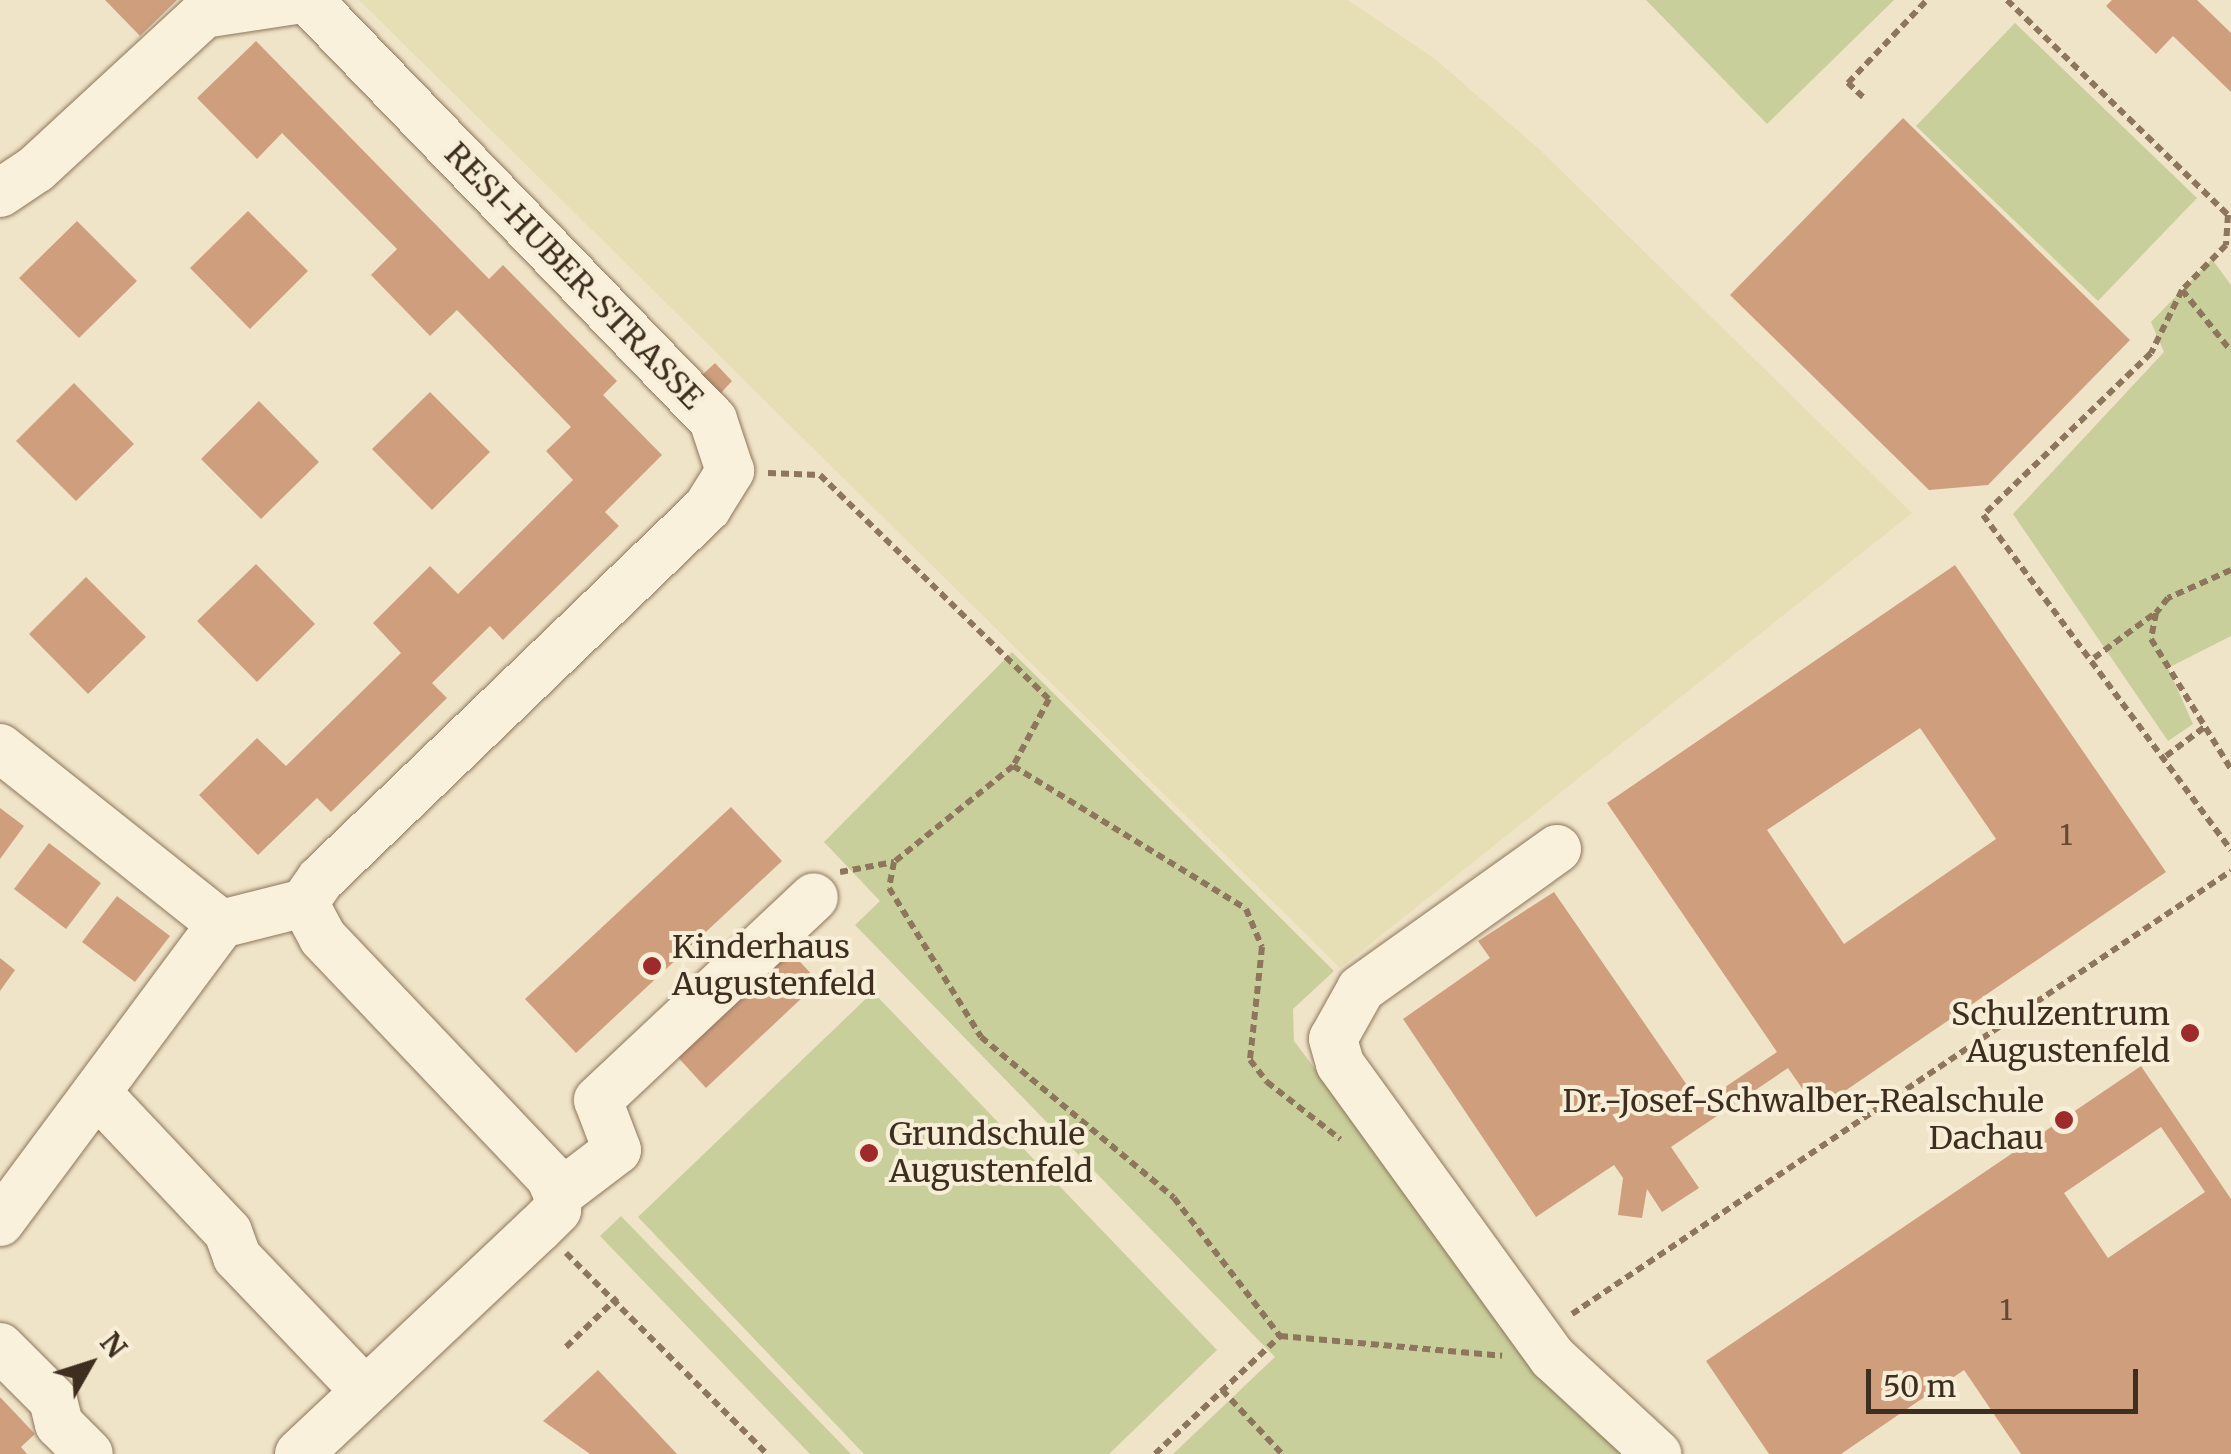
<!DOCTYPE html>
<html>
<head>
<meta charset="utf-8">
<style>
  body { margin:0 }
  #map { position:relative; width:2231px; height:1454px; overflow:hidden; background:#f0e4c8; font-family:Merriweather,serif }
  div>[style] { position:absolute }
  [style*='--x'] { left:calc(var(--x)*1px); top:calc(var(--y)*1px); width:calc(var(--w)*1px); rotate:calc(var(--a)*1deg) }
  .farmland>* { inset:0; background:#e6deb5 }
  .green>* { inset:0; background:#c9cf9b }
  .building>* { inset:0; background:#cf9f7d }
  .path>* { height:6px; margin-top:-3px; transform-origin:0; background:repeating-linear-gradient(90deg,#8d765c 0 8px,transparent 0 13px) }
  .roads { filter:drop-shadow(0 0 2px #8d765c) drop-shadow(0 0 2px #8d765c) }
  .minor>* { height:48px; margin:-24px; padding:0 24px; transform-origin:24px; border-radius:24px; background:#faf1dc }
  .dots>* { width:28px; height:28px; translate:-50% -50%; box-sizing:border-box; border:5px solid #f7eed8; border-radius:50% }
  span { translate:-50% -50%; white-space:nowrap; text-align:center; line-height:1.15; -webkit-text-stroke:8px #f7eed8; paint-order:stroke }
  .number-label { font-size:28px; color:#624a37 }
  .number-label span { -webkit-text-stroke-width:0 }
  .street-label { font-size:32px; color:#3d2e20 }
  .poi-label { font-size:32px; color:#3d2e20 }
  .left { translate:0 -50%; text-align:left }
  .right { translate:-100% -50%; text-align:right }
  .north { position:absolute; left:40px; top:1314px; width:100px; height:100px; -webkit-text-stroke:8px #f7eed8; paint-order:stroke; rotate:51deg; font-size:28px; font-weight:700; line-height:40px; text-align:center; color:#3d2e20 }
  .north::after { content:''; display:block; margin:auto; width:35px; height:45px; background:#3d2e20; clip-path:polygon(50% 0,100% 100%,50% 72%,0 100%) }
  .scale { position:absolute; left:1866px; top:1369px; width:272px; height:45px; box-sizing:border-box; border:5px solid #3d2e20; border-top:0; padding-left:12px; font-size:30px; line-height:35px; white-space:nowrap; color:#3d2e20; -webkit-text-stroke:8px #f7eed8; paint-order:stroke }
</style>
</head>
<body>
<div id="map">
  <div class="farmland">
    <div style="clip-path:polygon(359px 0,1348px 0,1435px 59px,1539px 149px,1912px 513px,1340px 968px)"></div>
  </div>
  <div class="green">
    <div style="clip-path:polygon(1646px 0,1894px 0,1767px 124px)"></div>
    <div style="clip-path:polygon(2015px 23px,2197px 198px,2098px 301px,1916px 126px)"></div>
    <div style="clip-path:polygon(2212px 259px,2231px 285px,2231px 636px,2168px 668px,2193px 724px,2168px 741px,2013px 514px,2164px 352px,2151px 322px)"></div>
    <div style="clip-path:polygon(1012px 652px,1334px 971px,1293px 1009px,1294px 1041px,1506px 1322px,1629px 1454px,1173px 1454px,1275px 1357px,855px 925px,880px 901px,824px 842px)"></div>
    <div style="clip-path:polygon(873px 992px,1217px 1350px,1109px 1454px,864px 1454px,638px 1217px)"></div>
    <div style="clip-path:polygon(621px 1216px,851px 1454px,810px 1454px,600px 1236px)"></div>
  </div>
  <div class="building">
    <div style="clip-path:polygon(105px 0,177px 0,140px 36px)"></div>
    <div style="clip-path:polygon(2112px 0,2197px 0,2231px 33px,2231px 92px,2173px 36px,2156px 54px,2106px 6px)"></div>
    <div style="clip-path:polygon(256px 41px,489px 279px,503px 265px,617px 381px,603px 395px,662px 455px,605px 512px,619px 526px,503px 640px,490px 626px,432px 683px,447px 698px,331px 812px,317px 798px,258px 855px,199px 795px,257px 738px,286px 766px,401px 653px,373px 623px,430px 566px,458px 594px,573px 480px,546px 451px,571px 427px,457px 310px,430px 336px,371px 275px,397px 249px,282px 133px,257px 159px,197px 98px)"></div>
    <div style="clip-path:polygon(1903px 118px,2130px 340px,1988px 485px,1929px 490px,1730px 295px)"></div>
    <div style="clip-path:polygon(248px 211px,308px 271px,250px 329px,190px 268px)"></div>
    <div style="clip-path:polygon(77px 221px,137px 281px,79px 338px,19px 278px)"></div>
    <div style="clip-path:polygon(715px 363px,732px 381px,720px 394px,702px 375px)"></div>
    <div style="clip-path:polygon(74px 383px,134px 444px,76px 501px,16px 441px)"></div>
    <div style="clip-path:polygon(430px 392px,490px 452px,432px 510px,372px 449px)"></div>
    <div style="clip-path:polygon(259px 401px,319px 462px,261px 519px,201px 459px)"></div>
    <div style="clip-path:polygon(256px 564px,315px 624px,257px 682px,197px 621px)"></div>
    <div style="clip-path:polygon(evenodd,1955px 565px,2166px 872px,1817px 1110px,1788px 1068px,1671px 1147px,1699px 1188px,1662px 1212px,1647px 1189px,1642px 1218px,1618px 1215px,1623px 1178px,1614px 1165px,1536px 1217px,1403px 1019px,1490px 958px,1478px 941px,1554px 892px,1700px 1104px,1777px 1052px,1607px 803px,1955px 565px,1920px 728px,1996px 839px,1844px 944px,1767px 830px,1920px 728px)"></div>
    <div style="clip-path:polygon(86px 577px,146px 637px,88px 694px,29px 634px)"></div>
    <div style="clip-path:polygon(731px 807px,782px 861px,576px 1053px,525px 999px)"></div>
    <div style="clip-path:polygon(0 808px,24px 826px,0 859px)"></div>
    <div style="clip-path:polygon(49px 843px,101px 883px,66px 929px,14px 889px)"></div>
    <div style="clip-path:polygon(117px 896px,170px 936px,135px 982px,82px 942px)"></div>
    <div style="clip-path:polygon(788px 949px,819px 982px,706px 1088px,675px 1054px)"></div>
    <div style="clip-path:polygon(0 958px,15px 970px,0 991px)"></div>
    <div style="clip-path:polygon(evenodd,2141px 1066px,2231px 1199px,2231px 1454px,2021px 1454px,1964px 1370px,1841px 1454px,1769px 1454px,1706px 1361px,2141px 1066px,2161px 1127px,2205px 1192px,2108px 1258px,2064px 1193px,2161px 1127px)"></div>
    <div style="clip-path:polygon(598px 1370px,677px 1454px,590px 1454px,543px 1421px)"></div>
    <div style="clip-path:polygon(0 1397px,35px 1434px,21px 1447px,27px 1454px,0 1454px)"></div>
  </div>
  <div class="path">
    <div style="--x:2007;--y:0;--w:308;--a:44.2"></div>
    <div style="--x:2228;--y:215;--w:30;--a:94"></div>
    <div style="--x:2226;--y:245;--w:63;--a:134.4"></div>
    <div style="--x:2182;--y:290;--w:70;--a:116.2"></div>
    <div style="--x:2151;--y:353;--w:233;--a:136"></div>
    <div style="--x:1983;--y:515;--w:417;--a:53.5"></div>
    <div style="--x:1863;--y:97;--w:21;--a:-137"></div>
    <div style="--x:1848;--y:83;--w:115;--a:-46.4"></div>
    <div style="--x:2182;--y:290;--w:78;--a:51.2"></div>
    <div style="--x:768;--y:473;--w:52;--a:2.2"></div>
    <div style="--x:820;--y:475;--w:320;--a:44.4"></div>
    <div style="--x:1049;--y:699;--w:76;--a:118.2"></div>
    <div style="--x:1013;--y:766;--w:153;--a:141.1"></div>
    <div style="--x:894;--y:862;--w:26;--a:101"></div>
    <div style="--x:889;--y:888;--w:175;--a:58.3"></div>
    <div style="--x:981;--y:1037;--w:251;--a:39.8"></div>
    <div style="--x:1174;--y:1198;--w:174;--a:52.5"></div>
    <div style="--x:1280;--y:1336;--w:223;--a:5.1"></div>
    <div style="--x:2231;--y:570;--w:69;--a:156"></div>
    <div style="--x:2168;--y:598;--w:19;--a:129"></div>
    <div style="--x:2156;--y:613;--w:26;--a:101"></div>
    <div style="--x:2151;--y:639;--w:153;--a:58.4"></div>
    <div style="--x:2094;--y:658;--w:74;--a:-36.3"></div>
    <div style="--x:2166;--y:756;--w:50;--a:-36.9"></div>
    <div style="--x:1013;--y:766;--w:273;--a:31.5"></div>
    <div style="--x:1246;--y:909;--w:41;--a:67.2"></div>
    <div style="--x:1262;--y:947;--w:114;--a:96.1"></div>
    <div style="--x:1250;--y:1060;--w:28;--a:52"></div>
    <div style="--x:1267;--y:1082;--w:93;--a:38"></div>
    <div style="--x:840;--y:872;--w:55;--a:-10.5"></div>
    <div style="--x:566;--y:1253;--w:284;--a:45"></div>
    <div style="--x:1572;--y:1314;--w:794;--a:-33.91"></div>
    <div style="--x:566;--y:1347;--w:71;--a:-43.9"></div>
    <div style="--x:1222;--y:1390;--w:88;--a:46.8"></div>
    <div style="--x:1155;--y:1454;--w:172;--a:-43.3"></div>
  </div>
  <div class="roads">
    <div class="minor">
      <div style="--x:0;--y:193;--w:43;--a:-33.7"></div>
      <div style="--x:36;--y:169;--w:229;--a:-42.7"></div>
      <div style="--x:204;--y:14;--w:92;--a:-8.7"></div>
      <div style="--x:0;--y:748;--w:283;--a:38.5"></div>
      <div style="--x:221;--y:924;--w:86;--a:-14.2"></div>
      <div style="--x:1557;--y:849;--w:241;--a:144.5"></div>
      <div style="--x:1361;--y:989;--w:57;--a:119.2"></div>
      <div style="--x:1333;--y:1039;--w:26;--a:74"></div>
      <div style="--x:1340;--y:1064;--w:363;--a:54.1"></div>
      <div style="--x:1553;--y:1358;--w:142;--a:42.7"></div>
      <div style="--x:304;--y:903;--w:29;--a:-55"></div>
      <div style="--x:321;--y:879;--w:535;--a:-43.86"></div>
      <div style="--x:707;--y:508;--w:44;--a:-58.1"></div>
      <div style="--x:730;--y:471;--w:54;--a:-108.4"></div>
      <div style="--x:713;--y:420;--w:583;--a:-133.96"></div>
      <div style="--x:97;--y:1093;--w:191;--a:46.7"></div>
      <div style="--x:228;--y:1232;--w:27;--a:70"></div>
      <div style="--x:237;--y:1257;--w:185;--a:46.3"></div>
      <div style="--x:558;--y:1195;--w:74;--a:-37.3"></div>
      <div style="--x:617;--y:1150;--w:53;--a:-110.8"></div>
      <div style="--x:598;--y:1100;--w:296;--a:-43.2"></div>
      <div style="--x:0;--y:1222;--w:371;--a:-53.4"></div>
      <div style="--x:0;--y:1347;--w:75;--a:45"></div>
      <div style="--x:53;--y:1400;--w:25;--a:76"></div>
      <div style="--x:59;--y:1424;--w:42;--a:45"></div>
      <div style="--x:299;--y:1454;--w:328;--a:-43.3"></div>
      <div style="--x:538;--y:1229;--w:27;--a:-45"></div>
      <div style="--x:557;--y:1210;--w:15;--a:-86"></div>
      <div style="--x:558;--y:1195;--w:20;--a:-114"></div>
      <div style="--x:550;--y:1177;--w:330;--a:-133.5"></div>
      <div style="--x:323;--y:938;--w:40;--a:-118"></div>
    </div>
  </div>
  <div class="dots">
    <div style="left:652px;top:966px;background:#9e2a2b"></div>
    <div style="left:2190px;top:1033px;background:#9e2a2b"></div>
    <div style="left:2064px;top:1120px;background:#9e2a2b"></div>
    <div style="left:869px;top:1153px;background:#9e2a2b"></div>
  </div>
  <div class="number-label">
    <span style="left:2066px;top:835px">1</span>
    <span style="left:2006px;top:1310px">1</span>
  </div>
  <div class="street-label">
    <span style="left:574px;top:276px;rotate:46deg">RESI-HUBER-STRASSE</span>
  </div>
  <div class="poi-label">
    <span class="left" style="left:672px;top:966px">Kinderhaus<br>Augustenfeld</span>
    <span class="right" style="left:2170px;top:1033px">Schulzentrum<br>Augustenfeld</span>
    <span class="right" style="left:2044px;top:1120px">Dr.-Josef-Schwalber-Realschule<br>Dachau</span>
    <span class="left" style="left:889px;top:1153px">Grundschule<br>Augustenfeld</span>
  </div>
  <div class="north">N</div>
  <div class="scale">50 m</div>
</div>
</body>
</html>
